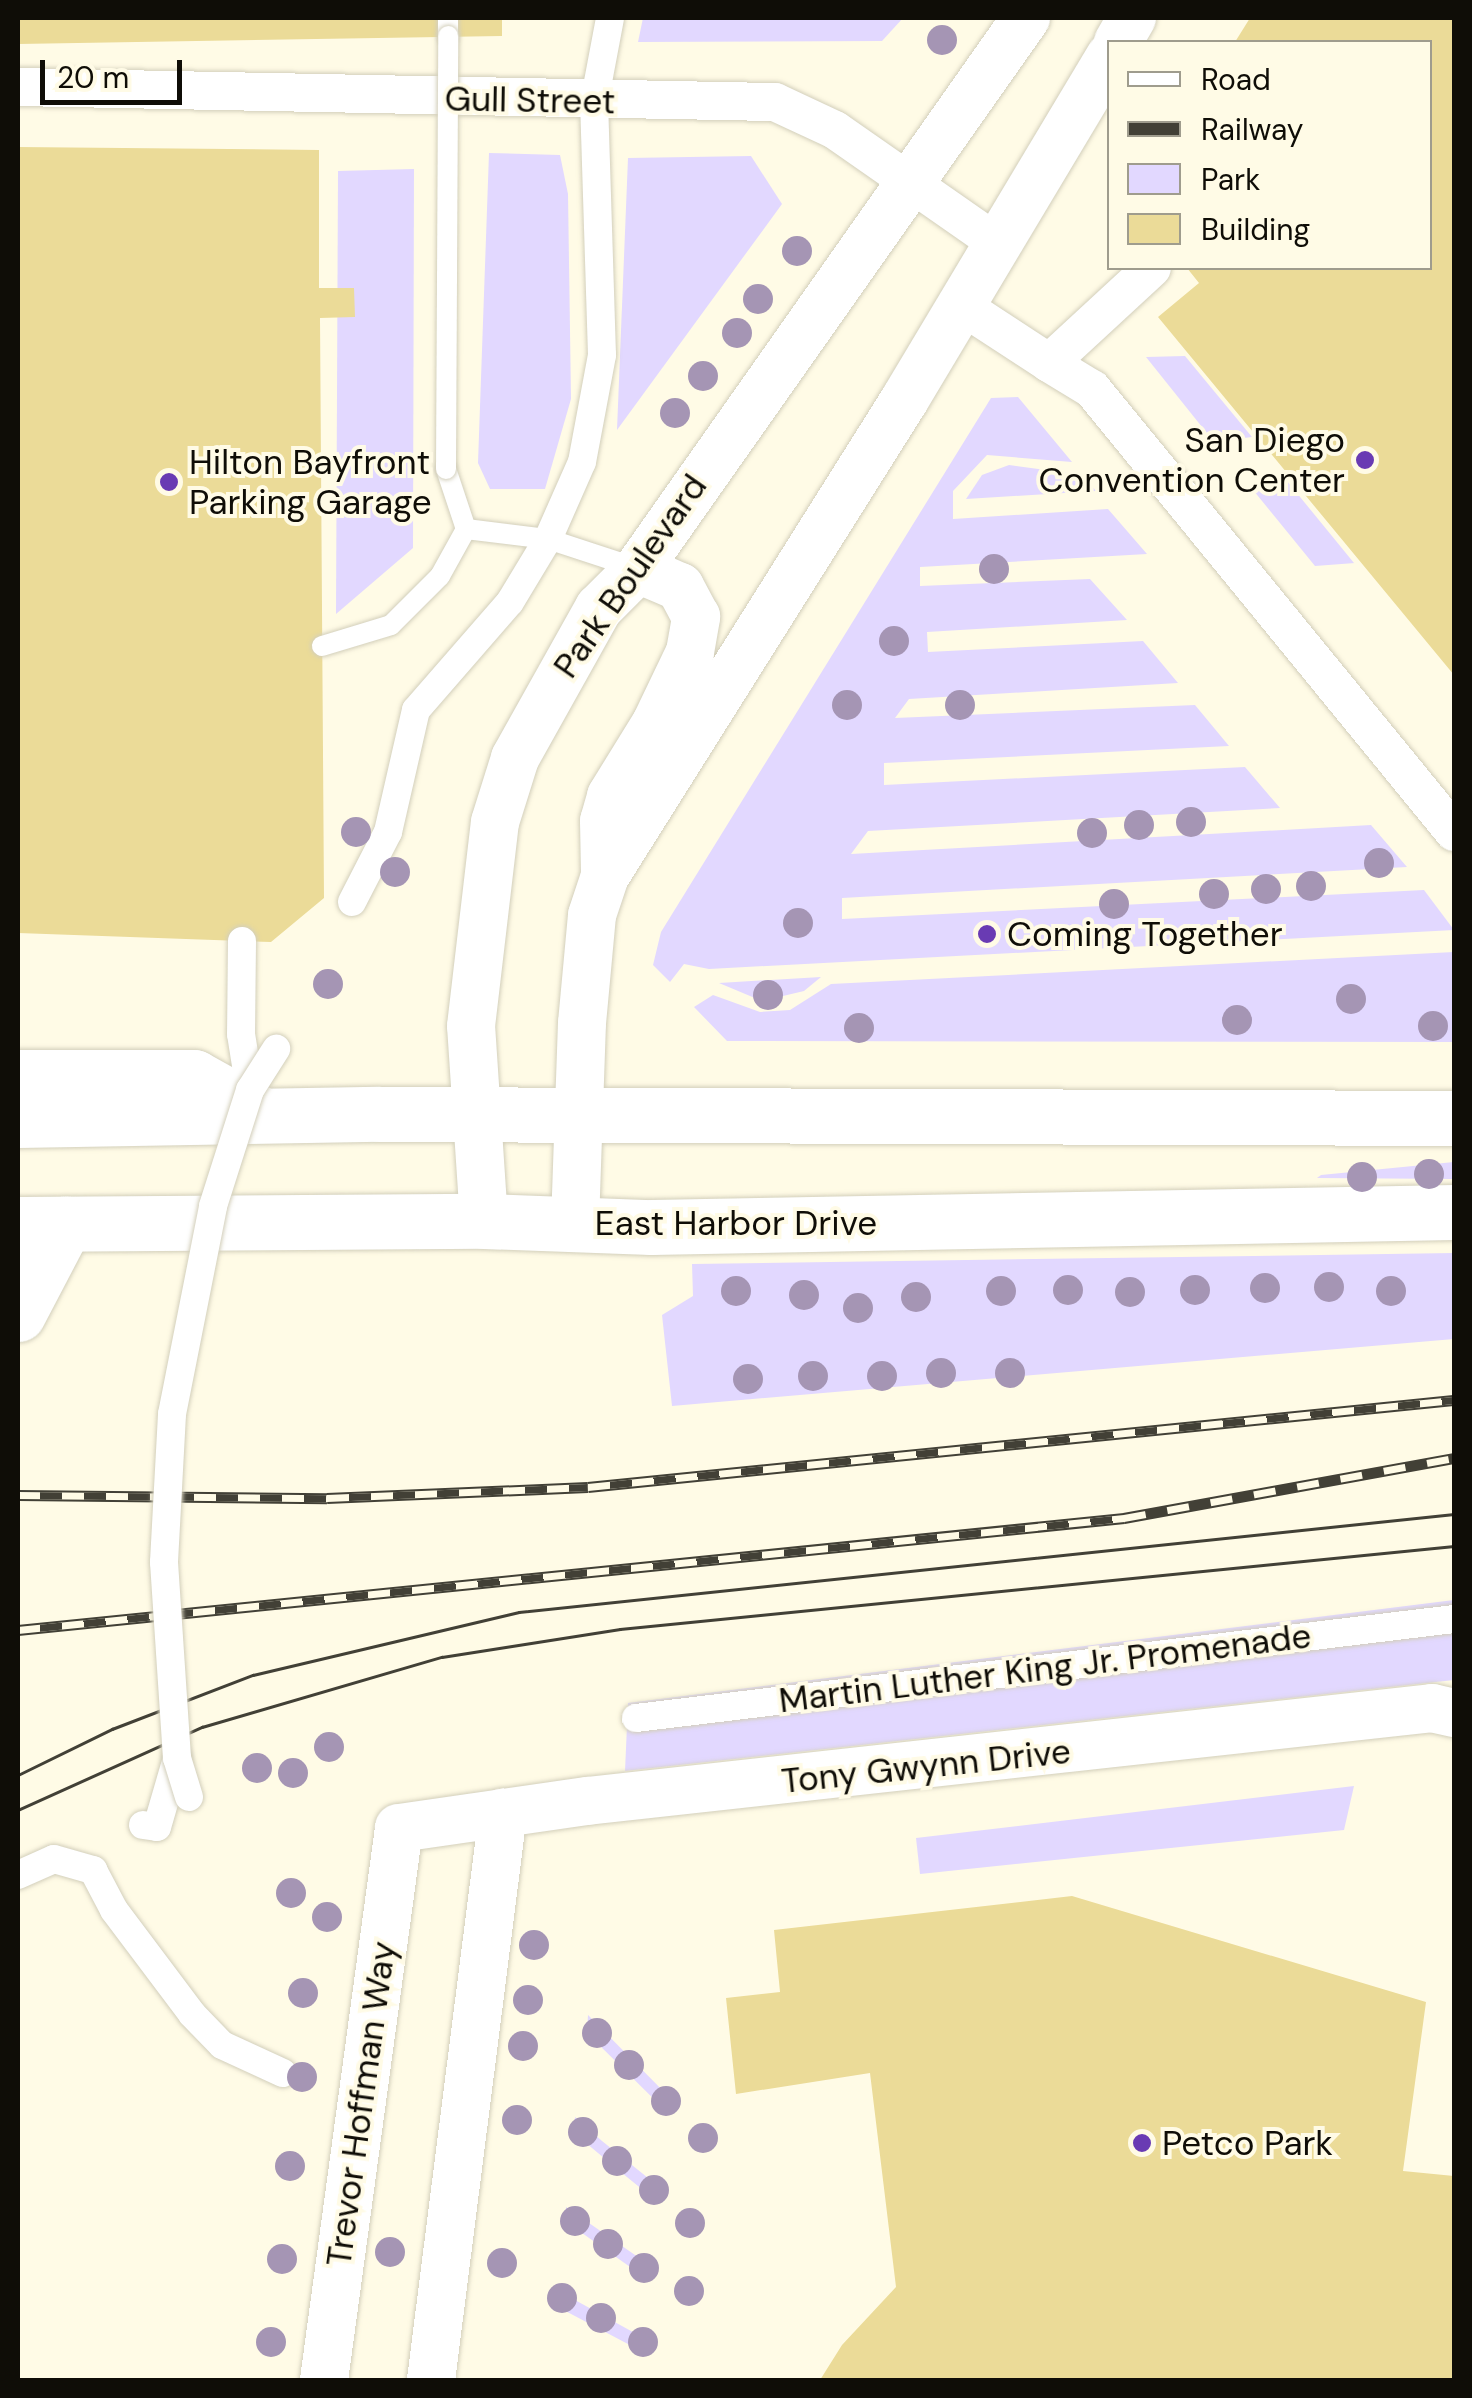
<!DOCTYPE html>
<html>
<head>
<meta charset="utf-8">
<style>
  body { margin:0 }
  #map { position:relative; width:1472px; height:2398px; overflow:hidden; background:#fffbe6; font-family:"DM Sans",sans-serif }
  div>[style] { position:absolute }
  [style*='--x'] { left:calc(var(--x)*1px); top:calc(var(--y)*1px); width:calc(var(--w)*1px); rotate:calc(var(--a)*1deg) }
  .green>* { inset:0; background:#e2d8ff }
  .building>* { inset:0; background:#ebdb98 }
  .roads { filter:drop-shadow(0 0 2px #d3cfbb) drop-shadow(0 0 2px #d3cfbb) }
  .service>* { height:20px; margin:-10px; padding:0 10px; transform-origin:10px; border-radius:10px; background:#fff }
  .pedestrian>* { height:28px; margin:-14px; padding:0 14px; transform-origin:14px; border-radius:14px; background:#fff }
  .minor>* { height:38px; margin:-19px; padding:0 19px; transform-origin:19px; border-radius:19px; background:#fff }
  .tertiary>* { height:48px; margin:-24px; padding:0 24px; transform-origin:24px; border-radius:24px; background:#fff }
  .primary>* { height:55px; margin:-27.5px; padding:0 27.5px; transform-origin:27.5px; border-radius:27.5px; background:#fff }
  .tram>* { height:2.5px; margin:-1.25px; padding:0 1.25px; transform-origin:1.25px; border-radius:1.25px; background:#424036 }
  .rail>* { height:11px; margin-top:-5.5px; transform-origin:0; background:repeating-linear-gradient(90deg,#fffbe6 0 22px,#424036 0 44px); box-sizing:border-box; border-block:2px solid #424036 }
  .bridges { filter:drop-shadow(0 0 2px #d3cfbb) drop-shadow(0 0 2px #d3cfbb) }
  .service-bridge>* { height:20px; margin:-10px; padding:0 10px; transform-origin:10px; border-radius:10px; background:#fff }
  .pedestrian-bridge>* { height:28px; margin:-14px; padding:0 14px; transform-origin:14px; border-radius:14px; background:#fff }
  .trees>* { width:30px; height:30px; margin:-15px; border-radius:50%; background:#a595b4 }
  .dots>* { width:28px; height:28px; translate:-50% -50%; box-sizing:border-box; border:5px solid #fffbe6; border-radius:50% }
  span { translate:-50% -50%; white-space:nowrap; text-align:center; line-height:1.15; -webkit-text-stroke:8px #fffbe6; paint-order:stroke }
  .street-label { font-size:35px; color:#0f0d07 }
  .poi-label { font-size:35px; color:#0f0d07 }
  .right { translate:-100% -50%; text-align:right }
  .left { translate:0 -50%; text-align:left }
  .frame { position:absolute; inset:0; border:20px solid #0f0d07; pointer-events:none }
  .legend { position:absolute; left:1107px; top:40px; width:325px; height:230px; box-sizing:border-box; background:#fffbe6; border:2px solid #9f9c8d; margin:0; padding:12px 18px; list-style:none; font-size:30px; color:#0f0d07 }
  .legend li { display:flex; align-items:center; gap:20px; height:50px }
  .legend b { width:50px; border:2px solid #9f9c8d }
  .scale { position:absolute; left:40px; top:60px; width:142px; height:45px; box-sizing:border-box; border:5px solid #0f0d07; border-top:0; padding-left:12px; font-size:30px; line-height:35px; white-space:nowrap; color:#0f0d07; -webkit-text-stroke:8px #fffbe6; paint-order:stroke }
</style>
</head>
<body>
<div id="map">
  <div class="green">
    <div style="clip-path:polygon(643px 18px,903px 18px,882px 41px,638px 42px)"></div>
    <div style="clip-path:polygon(489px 153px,560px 155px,568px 194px,571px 399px,545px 489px,490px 489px,478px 463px)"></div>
    <div style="clip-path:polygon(751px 156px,782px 204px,617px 430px,628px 158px)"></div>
    <div style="clip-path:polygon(414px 169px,413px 548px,336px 614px,338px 171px)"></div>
    <div style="clip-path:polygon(1185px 356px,1252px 437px,1214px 442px,1146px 357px)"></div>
    <div style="clip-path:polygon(1018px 397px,1072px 462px,987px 455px,953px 491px,953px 519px,1108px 509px,1147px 554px,920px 567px,920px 586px,1090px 579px,1127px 620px,927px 632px,928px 652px,1143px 641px,1178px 683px,909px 699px,895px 718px,1195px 705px,1229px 746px,884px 763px,884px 785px,1245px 767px,1280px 808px,868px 831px,851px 854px,1371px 825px,1407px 867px,842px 898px,842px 919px,1424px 890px,1454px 930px,709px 969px,684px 964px,670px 982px,653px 965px,661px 932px,991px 398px)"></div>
    <div style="clip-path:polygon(1009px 465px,1083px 475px,1096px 491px,966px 499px,982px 475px)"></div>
    <div style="clip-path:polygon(1287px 481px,1354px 563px,1355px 563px,1315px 566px,1249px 485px)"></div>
    <div style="clip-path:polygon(1454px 952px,1454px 1042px,727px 1041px,694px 1007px,713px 995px,760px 1012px,790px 1010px,831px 984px)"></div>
    <div style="clip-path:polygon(821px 977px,804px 991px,762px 1001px,719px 983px)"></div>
    <div style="clip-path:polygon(1454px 1162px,1454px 1179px,1317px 1178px,1321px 1175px)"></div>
    <div style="clip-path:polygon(1454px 1253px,1454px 1339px,672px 1406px,662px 1315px,693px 1296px,692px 1264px)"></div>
    <div style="clip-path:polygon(1454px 1600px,1454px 1680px,625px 1771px,628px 1703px)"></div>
    <div style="clip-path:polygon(1354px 1786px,1344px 1830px,920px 1874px,916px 1838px)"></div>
    <div style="clip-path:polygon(588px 2015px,677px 2105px,668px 2113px,587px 2033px)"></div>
    <div style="clip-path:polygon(575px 2117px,602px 2141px,668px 2194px,659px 2203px,622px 2173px,574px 2133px)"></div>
    <div style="clip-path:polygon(566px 2207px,658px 2271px,650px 2281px,565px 2221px)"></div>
    <div style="clip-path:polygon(557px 2290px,649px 2341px,643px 2352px,556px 2306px)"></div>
  </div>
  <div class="building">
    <div style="clip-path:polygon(18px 18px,502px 18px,502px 36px,18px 44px)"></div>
    <div style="clip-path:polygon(1250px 18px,1454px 18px,1454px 675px,1158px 317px,1199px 283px,1187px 268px,1430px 268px,1430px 42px,1235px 42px)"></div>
    <div style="clip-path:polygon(18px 147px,319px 150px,319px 288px,354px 288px,355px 317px,320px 318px,324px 898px,271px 942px,18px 933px)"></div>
    <div style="clip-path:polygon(1072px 1896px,1426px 2002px,1403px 2171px,1454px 2176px,1454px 2380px,820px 2380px,842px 2345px,896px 2287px,870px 2073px,736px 2094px,726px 1998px,780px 1992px,774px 1930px)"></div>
  </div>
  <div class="roads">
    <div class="service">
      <div style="--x:448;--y:18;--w:18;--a:90"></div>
      <div style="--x:446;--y:469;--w:63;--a:71.6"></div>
      <div style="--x:322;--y:646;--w:72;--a:-16.9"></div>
      <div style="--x:391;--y:625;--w:69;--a:-45"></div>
      <div style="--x:440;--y:576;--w:54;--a:-61"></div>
      <div style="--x:466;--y:529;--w:83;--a:7"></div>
      <div style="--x:548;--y:539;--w:93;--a:18.2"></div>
    </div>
    <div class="pedestrian">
      <div style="--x:352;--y:902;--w:79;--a:-62.8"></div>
      <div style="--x:388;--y:832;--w:125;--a:-77.1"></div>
      <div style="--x:416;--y:710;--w:143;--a:-49"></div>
      <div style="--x:510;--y:602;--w:74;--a:-58.9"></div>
      <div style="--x:548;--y:539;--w:84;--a:-66.2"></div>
      <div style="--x:582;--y:462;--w:109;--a:-79.4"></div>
      <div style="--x:602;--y:355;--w:252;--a:-91.8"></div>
      <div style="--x:594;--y:103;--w:86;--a:-79.3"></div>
      <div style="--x:242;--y:941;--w:93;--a:90.6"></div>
      <div style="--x:241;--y:1034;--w:57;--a:80.9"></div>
      <div style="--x:636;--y:1718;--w:824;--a:-6.9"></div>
      <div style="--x:143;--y:1825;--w:14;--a:8"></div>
      <div style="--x:157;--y:1827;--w:72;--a:-73.8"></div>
      <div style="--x:18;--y:1875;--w:39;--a:-24"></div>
      <div style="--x:54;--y:1859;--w:41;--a:15.8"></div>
      <div style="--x:93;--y:1870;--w:45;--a:62.3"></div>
      <div style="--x:114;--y:1910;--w:130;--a:53.1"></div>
      <div style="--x:192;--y:2014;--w:43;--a:45.9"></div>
      <div style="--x:222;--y:2045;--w:67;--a:24.7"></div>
    </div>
    <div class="minor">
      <div style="--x:18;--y:87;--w:757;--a:1.14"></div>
      <div style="--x:775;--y:102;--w:66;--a:25"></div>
      <div style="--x:835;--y:130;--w:201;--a:34.9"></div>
      <div style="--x:962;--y:306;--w:104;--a:33.2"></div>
      <div style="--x:1049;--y:363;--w:140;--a:-42.7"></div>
      <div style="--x:1049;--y:363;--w:50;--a:31.2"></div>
      <div style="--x:1092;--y:389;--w:572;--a:50.75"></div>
    </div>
    <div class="tertiary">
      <div style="--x:1118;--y:42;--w:28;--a:-60"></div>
      <div style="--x:605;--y:872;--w:51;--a:-91.1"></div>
      <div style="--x:604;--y:821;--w:26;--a:-74"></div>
      <div style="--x:611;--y:796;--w:86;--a:-58.3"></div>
      <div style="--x:656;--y:723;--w:79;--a:-64.4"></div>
      <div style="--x:690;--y:652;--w:36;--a:-80"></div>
      <div style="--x:696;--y:617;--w:34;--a:-118"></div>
      <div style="--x:680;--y:587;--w:46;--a:-156.8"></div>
      <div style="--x:484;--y:1221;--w:195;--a:-93.8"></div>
      <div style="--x:471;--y:1026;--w:205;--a:-83.3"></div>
      <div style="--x:495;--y:822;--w:67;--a:-72.6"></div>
      <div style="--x:515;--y:758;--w:172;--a:-60.8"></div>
      <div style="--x:599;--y:608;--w:55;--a:-45"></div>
      <div style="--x:638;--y:569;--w:674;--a:-54.85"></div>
      <div style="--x:575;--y:1223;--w:200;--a:-88"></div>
      <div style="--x:582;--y:1023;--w:108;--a:-84.7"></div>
      <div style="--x:592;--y:915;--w:41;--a:-71.6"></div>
      <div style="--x:605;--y:876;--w:563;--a:-57.83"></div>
      <div style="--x:905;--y:399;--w:399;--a:-59.1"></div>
      <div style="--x:324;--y:2380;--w:557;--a:-82.26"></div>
      <div style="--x:399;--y:1828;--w:190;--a:-8.2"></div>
      <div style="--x:587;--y:1801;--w:850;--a:-6.28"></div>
      <div style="--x:1432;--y:1708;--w:23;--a:13"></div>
      <div style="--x:431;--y:2380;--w:572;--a:-82.76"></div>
    </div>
    <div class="primary">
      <div style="--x:18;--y:1077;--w:176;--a:0"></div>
      <div style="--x:194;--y:1077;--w:78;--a:29.2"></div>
      <div style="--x:18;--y:1120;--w:361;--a:-1"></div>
      <div style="--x:379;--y:1114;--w:1075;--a:0.21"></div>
      <div style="--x:18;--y:1224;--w:466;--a:-0.4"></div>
      <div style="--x:484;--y:1221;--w:167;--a:2.1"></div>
      <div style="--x:651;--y:1227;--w:803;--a:-1.07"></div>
      <div style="--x:18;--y:1314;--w:102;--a:-62.4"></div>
    </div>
  </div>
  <div class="tram">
    <div style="--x:18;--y:1775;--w:105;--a:-26.1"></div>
    <div style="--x:112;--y:1729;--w:151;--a:-21"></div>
    <div style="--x:253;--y:1675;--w:273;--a:-13.3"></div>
    <div style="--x:519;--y:1612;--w:940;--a:-5.98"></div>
    <div style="--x:18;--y:1810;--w:202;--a:-24.3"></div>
    <div style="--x:202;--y:1727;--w:250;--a:-16.3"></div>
    <div style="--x:442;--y:1657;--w:180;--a:-8.9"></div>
    <div style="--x:620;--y:1629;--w:838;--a:-5.68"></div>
  </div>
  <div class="rail">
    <div style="--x:18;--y:1495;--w:309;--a:0.6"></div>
    <div style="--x:327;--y:1498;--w:261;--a:-2.4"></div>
    <div style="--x:588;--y:1487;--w:870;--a:-5.74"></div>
    <div style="--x:18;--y:1630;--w:1112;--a:-5.78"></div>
    <div style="--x:1124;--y:1518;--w:335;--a:-10.3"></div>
  </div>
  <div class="bridges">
    <div class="service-bridge">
      <div style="--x:446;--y:469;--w:433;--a:-89.7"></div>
    </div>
    <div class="pedestrian-bridge">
      <div style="--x:189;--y:1797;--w:41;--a:-107.1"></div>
      <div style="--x:177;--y:1758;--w:196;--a:-93.8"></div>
      <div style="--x:164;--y:1562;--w:148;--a:-86.9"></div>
      <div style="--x:172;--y:1414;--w:212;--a:-78.8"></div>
      <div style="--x:213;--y:1206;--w:122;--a:-72.3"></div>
      <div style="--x:250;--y:1090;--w:49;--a:-57.6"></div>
    </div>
  </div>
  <div class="trees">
    <div style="left:942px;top:40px"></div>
    <div style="left:797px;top:251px"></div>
    <div style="left:758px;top:299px"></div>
    <div style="left:737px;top:333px"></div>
    <div style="left:703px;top:376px"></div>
    <div style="left:675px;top:413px"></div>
    <div style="left:994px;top:569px"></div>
    <div style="left:894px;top:641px"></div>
    <div style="left:847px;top:705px"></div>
    <div style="left:960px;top:705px"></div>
    <div style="left:1191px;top:822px"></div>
    <div style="left:1139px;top:825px"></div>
    <div style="left:356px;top:832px"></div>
    <div style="left:1092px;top:833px"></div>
    <div style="left:1379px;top:863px"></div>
    <div style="left:395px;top:872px"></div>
    <div style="left:1311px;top:886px"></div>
    <div style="left:1266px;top:889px"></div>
    <div style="left:1214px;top:894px"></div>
    <div style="left:1114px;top:904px"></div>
    <div style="left:798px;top:923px"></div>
    <div style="left:328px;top:984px"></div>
    <div style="left:768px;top:995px"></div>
    <div style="left:1351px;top:999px"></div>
    <div style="left:1237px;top:1020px"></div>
    <div style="left:1433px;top:1026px"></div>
    <div style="left:859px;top:1028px"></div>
    <div style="left:1429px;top:1174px"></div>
    <div style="left:1362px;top:1177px"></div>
    <div style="left:1329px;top:1287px"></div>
    <div style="left:1265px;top:1288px"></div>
    <div style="left:1068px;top:1290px"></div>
    <div style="left:1195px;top:1290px"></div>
    <div style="left:736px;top:1291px"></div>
    <div style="left:1001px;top:1291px"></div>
    <div style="left:1391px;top:1291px"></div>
    <div style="left:1130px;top:1292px"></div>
    <div style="left:804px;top:1295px"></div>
    <div style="left:916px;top:1297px"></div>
    <div style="left:858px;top:1308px"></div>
    <div style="left:941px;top:1373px"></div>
    <div style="left:1010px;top:1373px"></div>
    <div style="left:813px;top:1376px"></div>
    <div style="left:882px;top:1376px"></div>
    <div style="left:748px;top:1379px"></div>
    <div style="left:329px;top:1747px"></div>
    <div style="left:257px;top:1768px"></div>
    <div style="left:293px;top:1773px"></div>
    <div style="left:291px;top:1893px"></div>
    <div style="left:327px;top:1917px"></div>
    <div style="left:534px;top:1945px"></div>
    <div style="left:303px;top:1993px"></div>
    <div style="left:528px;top:2000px"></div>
    <div style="left:597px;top:2033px"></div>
    <div style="left:523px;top:2046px"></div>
    <div style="left:629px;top:2065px"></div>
    <div style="left:302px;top:2077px"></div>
    <div style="left:666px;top:2101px"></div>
    <div style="left:517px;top:2120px"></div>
    <div style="left:583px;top:2132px"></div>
    <div style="left:703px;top:2138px"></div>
    <div style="left:617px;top:2161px"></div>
    <div style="left:290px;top:2166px"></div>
    <div style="left:654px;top:2190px"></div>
    <div style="left:575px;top:2221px"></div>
    <div style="left:690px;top:2223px"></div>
    <div style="left:608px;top:2244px"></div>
    <div style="left:390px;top:2252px"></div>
    <div style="left:282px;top:2259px"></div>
    <div style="left:502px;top:2263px"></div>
    <div style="left:644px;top:2268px"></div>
    <div style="left:689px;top:2291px"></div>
    <div style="left:562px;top:2298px"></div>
    <div style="left:601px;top:2318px"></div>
    <div style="left:271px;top:2342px"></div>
    <div style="left:643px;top:2342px"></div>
  </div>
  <div class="dots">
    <div style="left:1365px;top:460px;background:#693bb3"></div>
    <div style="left:169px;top:482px;background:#693bb3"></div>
    <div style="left:987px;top:934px;background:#693bb3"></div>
    <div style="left:1142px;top:2143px;background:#693bb3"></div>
  </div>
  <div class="street-label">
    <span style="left:530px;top:100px;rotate:1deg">Gull Street</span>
    <span style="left:630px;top:576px;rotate:-55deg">Park Boulevard</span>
    <span style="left:736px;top:1223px">East Harbor Drive</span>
    <span style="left:1045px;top:1668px;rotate:-7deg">Martin Luther King Jr. Promenade</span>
    <span style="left:926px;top:1766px;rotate:-6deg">Tony Gwynn Drive</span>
    <span style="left:361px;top:2104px;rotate:-82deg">Trevor Hoffman Way</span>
  </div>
  <div class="poi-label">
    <span class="right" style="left:1345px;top:460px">San Diego<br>Convention Center</span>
    <span class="left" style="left:189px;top:482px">Hilton Bayfront<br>Parking Garage</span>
    <span class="left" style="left:1007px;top:934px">Coming Together</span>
    <span class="left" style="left:1162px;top:2143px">Petco Park</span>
  </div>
  <div class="frame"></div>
  <ul class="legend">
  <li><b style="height:12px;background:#fff"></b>Road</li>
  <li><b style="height:12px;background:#424036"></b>Railway</li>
  <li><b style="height:28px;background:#e2d8ff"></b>Park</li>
  <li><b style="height:28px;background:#ebdb98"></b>Building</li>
  </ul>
  <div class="scale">20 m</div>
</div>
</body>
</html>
